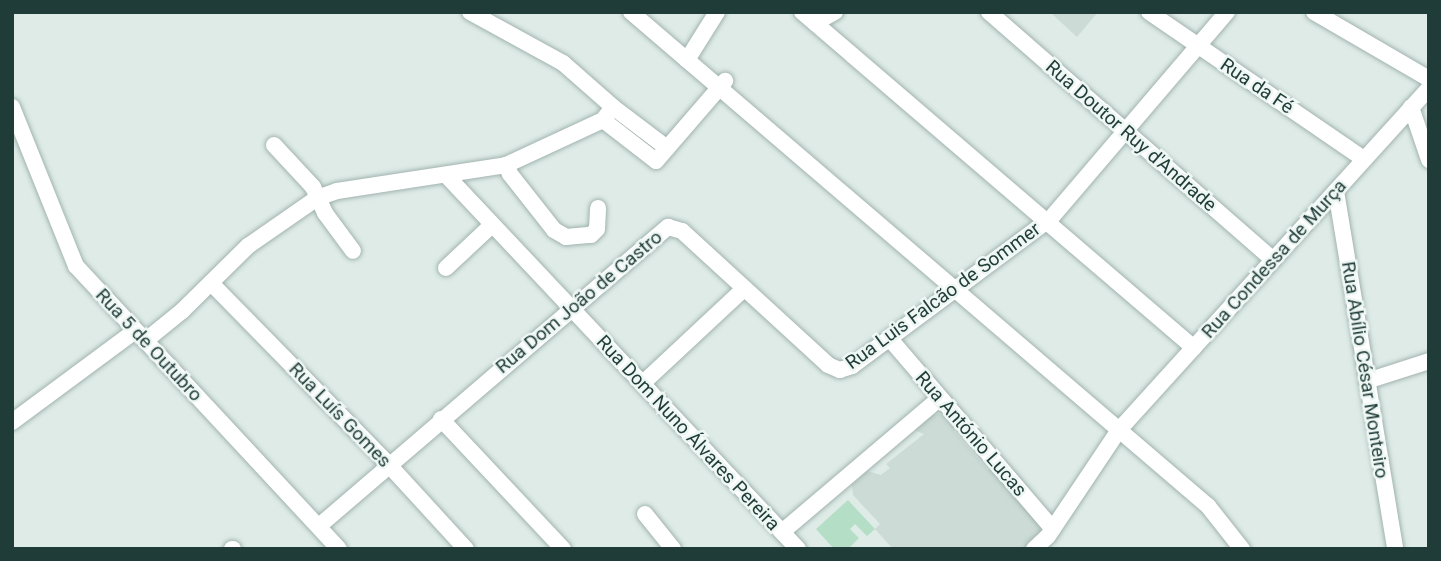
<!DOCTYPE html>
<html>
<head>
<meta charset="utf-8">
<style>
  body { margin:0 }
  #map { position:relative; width:1441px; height:561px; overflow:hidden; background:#deebe7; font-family:Roboto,sans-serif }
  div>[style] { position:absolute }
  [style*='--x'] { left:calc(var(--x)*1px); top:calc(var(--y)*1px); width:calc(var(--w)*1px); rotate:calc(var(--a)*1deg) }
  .built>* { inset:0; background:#ccdbd6 }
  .green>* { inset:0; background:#b5dec7 }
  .roads { filter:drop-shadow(0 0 2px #a1b3af) drop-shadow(0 0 2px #a1b3af) }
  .minor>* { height:16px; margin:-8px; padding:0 8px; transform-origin:8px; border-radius:8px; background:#fff }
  span { translate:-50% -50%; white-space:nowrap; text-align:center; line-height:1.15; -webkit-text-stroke:5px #eff7f4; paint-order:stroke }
  .street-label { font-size:19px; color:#1f3c38 }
  .frame { position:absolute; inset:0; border:14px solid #1f3c38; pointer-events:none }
</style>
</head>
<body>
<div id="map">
  <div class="built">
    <div style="clip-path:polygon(1054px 12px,1098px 12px,1077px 37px,1052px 14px)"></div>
    <div style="clip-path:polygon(939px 414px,949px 418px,958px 428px,954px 431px,988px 470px,991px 468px,1040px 525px,1041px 532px,1028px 549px,893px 549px,875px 529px,880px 524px,853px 495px,852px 485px,867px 471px,881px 475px,890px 468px,886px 464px,924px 434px,914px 430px,929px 416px)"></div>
  </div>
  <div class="green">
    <div style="clip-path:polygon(848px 500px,875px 529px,867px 536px,855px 524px,850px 529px,859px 538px,848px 549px,834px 549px,816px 529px)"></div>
  </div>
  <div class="roads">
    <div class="minor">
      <div style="--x:470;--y:12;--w:106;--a:28.7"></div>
      <div style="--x:563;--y:63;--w:67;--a:41.3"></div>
      <div style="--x:631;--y:12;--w:760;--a:40.57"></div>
      <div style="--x:1208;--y:506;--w:55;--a:51.7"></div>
      <div style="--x:802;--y:12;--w:516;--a:40.6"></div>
      <div style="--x:989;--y:12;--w:377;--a:41.1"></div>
      <div style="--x:1149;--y:12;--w:260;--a:34.4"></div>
      <div style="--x:1314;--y:12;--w:133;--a:30.2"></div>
      <div style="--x:815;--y:23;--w:23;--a:-29"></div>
      <div style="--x:687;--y:60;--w:57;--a:-58"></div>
      <div style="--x:12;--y:107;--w:171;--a:68.1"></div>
      <div style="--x:76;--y:266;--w:386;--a:47.1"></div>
      <div style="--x:1411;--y:107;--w:56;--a:71.2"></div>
      <div style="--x:603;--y:120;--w:67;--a:37.7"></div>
      <div style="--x:656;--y:161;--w:106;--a:-49.2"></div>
      <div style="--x:274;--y:145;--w:57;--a:47.1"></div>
      <div style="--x:313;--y:187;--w:29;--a:65"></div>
      <div style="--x:325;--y:213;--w:47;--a:53.6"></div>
      <div style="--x:506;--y:165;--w:10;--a:66"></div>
      <div style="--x:510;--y:174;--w:71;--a:51.8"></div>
      <div style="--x:554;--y:230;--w:14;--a:30"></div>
      <div style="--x:566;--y:237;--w:25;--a:-5"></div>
      <div style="--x:591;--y:235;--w:8;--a:-45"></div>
      <div style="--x:597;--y:229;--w:21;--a:-87"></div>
      <div style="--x:446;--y:175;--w:514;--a:46.74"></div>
      <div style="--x:1336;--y:191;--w:363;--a:80.6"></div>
      <div style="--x:446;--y:268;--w:63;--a:-43.1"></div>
      <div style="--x:211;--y:283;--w:255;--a:45.6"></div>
      <div style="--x:389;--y:465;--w:114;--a:47.5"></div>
      <div style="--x:890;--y:339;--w:250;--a:49.4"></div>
      <div style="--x:145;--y:341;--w:48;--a:-39"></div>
      <div style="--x:182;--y:311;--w:93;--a:-44.6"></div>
      <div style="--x:248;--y:246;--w:84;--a:-34.8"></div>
      <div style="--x:317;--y:198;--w:21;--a:-19"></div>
      <div style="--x:337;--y:191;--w:171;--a:-8.7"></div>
      <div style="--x:506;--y:165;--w:107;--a:-24.9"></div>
      <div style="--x:603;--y:120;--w:16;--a:-52"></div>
      <div style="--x:613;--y:107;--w:68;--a:37.2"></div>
      <div style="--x:1367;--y:381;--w:65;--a:-17.9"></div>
      <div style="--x:643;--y:383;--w:139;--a:-43"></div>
      <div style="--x:441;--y:419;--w:178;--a:46.8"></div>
      <div style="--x:12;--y:422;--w:153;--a:-36.5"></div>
      <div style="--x:645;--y:514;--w:45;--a:51.3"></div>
      <div style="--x:319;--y:526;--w:460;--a:-40.6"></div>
      <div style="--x:668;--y:227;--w:15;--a:16"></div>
      <div style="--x:682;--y:231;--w:198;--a:42.5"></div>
      <div style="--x:828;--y:365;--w:13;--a:23"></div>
      <div style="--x:840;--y:370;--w:13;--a:-18"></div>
      <div style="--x:852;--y:366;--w:248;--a:-36.6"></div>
      <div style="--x:1051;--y:218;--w:271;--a:-49.5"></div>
      <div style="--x:782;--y:532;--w:207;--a:-40.3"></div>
      <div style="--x:232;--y:549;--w:1;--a:0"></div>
      <div style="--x:1034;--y:549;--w:19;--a:-43"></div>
      <div style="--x:1048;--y:536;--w:128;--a:-56.2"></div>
      <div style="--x:1119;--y:430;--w:462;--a:-47.8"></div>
    </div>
  </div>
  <div class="street-label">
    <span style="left:1257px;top:86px;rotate:34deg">Rua da Fé</span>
    <span style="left:1131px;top:136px;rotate:41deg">Rua Doutor Ruy d'Andrade</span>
    <span style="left:1274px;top:259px;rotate:-48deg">Rua Condessa de Murça</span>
    <span style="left:943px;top:296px;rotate:-36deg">Rua Luis Falcão de Sommer</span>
    <span style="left:579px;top:302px;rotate:-40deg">Rua Dom João de Castro</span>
    <span style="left:149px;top:345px;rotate:47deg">Rua 5 de Outubro</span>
    <span style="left:1365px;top:370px;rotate:81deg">Rua Abílio César Monteiro</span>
    <span style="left:340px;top:415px;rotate:46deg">Rua Luís Gomes</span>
    <span style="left:688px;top:433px;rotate:47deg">Rua Dom Nuno Álvares Pereira</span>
    <span style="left:971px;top:434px;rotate:49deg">Rua António Lucas</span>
  </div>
  <div class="frame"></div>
</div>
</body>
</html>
